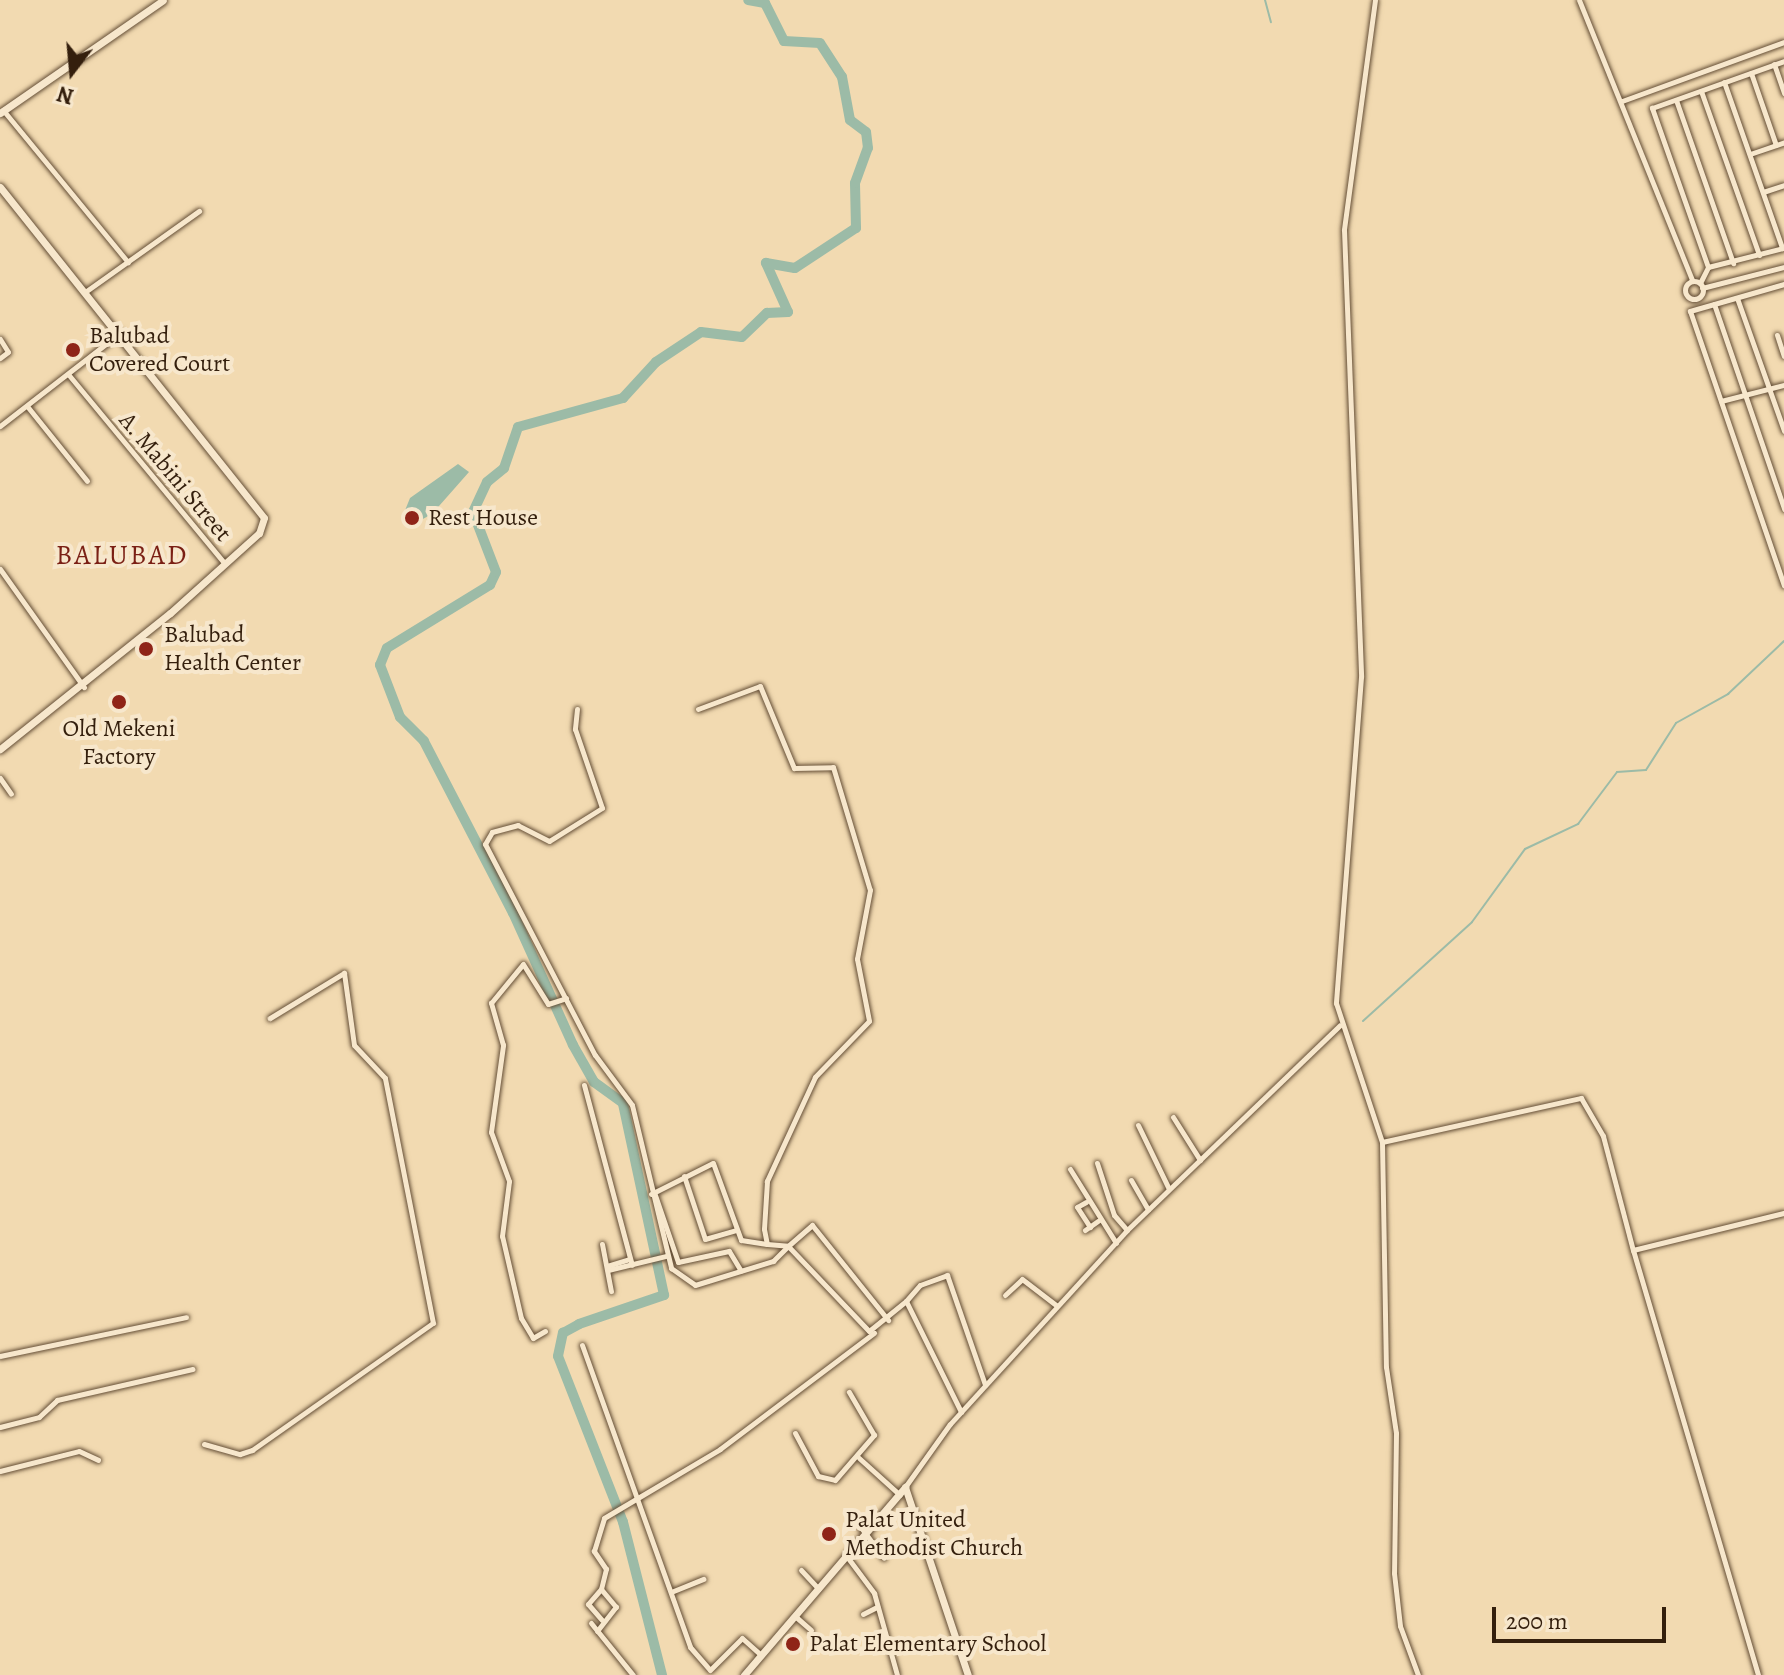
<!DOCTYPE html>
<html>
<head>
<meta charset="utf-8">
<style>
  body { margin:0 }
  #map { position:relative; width:1784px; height:1675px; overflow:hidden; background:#f2dab1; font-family:Alegreya,serif }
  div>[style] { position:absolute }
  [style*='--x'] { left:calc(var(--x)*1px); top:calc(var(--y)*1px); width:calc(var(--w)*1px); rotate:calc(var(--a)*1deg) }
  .water>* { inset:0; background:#9cbba7 }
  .stream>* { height:2px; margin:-1px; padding:0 1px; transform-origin:1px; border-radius:1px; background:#9cbba7 }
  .river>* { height:10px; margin:-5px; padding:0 5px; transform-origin:5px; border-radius:5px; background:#9cbba7 }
  .roads { filter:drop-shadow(0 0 2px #644e36) drop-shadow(0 0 2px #644e36) }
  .street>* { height:5px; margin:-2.5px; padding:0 2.5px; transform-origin:2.5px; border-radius:2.5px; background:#f7e7cc }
  .street>.ring { margin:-2.5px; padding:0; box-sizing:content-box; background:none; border:5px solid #f7e7cc; border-radius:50% }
  .secondary>* { height:7px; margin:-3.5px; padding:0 3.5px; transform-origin:3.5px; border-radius:3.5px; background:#f7e7cc }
  .dots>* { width:22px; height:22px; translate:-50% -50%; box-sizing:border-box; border:4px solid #f7e7cc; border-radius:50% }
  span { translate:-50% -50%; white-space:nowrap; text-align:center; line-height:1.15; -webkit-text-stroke:8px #f7e7cc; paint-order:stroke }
  .poi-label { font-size:24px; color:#341f0d }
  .left { translate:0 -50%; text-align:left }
  .street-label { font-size:24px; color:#341f0d }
  .quarter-label { font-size:28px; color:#7a1f14; letter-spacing:2px }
  .north { position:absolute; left:32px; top:32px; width:80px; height:80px; -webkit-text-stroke:6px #f7e7cc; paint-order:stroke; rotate:196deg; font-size:22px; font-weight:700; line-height:32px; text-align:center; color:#341f0d }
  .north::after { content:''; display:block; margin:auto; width:28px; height:36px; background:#341f0d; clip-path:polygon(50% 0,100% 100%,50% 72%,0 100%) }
  .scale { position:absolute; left:1492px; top:1607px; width:174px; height:36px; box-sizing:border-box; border:4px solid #341f0d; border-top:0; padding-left:10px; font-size:24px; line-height:28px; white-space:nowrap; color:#341f0d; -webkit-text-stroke:6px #f7e7cc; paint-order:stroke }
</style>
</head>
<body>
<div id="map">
  <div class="water">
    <div style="clip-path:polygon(458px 464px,469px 472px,432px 514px,421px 520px,415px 511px,404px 513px,410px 498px)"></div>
  </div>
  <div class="stream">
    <div style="--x:1265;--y:0;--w:23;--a:75"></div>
    <div style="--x:1363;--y:1021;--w:147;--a:-42.2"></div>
    <div style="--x:1472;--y:922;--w:90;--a:-54"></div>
    <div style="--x:1525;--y:849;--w:59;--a:-25.3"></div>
    <div style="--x:1578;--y:824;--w:65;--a:-53.1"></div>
    <div style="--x:1617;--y:772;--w:29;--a:-4"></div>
    <div style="--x:1646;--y:770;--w:56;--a:-57.4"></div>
    <div style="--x:1676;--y:723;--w:60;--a:-29.1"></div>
    <div style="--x:1728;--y:694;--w:77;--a:-43.4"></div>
  </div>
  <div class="river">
    <div style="--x:662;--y:1675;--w:158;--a:-104.3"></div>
    <div style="--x:623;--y:1522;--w:178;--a:-111.4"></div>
    <div style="--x:558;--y:1356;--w:24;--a:-78"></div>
    <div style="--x:563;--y:1333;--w:18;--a:-29"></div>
    <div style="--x:579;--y:1324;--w:90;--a:-18.8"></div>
    <div style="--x:664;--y:1295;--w:196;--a:-102.1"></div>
    <div style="--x:623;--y:1103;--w:36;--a:-144"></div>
    <div style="--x:594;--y:1082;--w:43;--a:-119.6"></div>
    <div style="--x:573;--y:1045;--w:145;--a:-114.4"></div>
    <div style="--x:513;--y:913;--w:194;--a:-117.4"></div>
    <div style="--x:424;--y:741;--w:34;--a:-135"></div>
    <div style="--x:400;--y:717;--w:56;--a:-111"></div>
    <div style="--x:380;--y:665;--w:18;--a:-68"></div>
    <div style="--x:387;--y:648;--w:121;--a:-31.5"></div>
    <div style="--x:490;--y:585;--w:14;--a:-65"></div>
    <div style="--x:496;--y:572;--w:64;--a:-111"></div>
    <div style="--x:473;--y:512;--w:33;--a:-65"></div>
    <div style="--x:487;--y:482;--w:22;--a:-39"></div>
    <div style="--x:504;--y:468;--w:43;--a:-71.1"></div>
    <div style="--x:518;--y:427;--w:109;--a:-15.4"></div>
    <div style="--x:623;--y:398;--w:49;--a:-47.5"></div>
    <div style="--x:656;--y:362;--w:54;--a:-33.7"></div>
    <div style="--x:701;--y:332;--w:41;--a:7"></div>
    <div style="--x:742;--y:337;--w:35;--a:-44"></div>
    <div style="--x:767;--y:313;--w:21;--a:-3"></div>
    <div style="--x:788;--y:312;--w:54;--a:-114.2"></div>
    <div style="--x:766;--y:263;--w:29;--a:10"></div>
    <div style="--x:795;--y:268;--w:73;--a:-33.3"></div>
    <div style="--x:856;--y:228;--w:45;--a:-91.3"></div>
    <div style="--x:855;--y:183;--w:37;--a:-70"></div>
    <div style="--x:868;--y:148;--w:16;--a:-97"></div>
    <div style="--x:866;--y:132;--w:20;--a:-143"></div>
    <div style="--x:850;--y:120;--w:44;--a:-100.5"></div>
    <div style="--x:842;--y:77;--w:40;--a:-122.9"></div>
    <div style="--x:820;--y:43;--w:36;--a:-177"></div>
    <div style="--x:784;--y:41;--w:42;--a:-116.6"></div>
    <div style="--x:765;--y:3;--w:17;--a:-170"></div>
  </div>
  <div class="roads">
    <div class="street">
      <div style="--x:1375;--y:0;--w:232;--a:97.7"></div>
      <div style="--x:1344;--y:230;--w:447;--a:87.8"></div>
      <div style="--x:1361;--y:677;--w:327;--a:94.4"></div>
      <div style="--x:1336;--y:1003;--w:146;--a:71.7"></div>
      <div style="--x:1382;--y:1142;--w:225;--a:89"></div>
      <div style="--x:1386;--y:1367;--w:67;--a:81.4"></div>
      <div style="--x:1396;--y:1433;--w:140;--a:90.8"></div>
      <div style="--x:1394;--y:1573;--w:53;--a:83.5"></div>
      <div style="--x:1400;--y:1626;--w:52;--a:69.8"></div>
      <div style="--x:1579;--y:0;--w:302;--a:68"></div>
      <div style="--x:1774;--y:64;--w:31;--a:71"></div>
      <div style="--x:1751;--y:73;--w:76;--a:70.9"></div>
      <div style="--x:1724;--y:82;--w:176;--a:70.7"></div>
      <div style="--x:1701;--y:91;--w:174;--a:70.5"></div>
      <div style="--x:1676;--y:100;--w:173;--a:70.7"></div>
      <div style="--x:1622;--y:101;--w:172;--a:-20"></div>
      <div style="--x:3;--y:110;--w:197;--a:50.6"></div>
      <div style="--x:1750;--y:154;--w:36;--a:-19"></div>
      <div style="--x:1763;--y:192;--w:22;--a:-18"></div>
      <div style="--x:1708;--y:267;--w:77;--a:-14.2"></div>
      <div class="ring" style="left:1685px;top:281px;width:13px;height:13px"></div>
      <div style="--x:1700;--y:283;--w:18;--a:-63"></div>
      <div style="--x:1708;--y:267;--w:169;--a:-109.4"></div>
      <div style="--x:1652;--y:108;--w:140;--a:-19.6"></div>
      <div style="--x:1784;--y:284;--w:98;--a:164"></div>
      <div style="--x:1690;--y:311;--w:290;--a:71.1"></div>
      <div style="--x:1702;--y:288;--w:85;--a:-14.4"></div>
      <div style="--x:85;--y:292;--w:140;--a:-35.4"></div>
      <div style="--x:1737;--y:298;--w:141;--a:70.5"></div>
      <div style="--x:1714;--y:304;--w:217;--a:71.1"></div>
      <div style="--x:1777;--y:335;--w:22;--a:72"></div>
      <div style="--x:0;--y:339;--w:15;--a:58"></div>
      <div style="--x:8;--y:352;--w:10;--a:143"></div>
      <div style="--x:68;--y:374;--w:246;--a:50.4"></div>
      <div style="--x:1721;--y:401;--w:65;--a:-14.3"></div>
      <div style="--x:27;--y:406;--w:96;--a:51.3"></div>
      <div style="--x:0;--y:426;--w:153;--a:-37.8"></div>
      <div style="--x:0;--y:569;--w:145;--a:54.6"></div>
      <div style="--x:577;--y:709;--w:20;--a:96"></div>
      <div style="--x:575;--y:729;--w:83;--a:71.1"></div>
      <div style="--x:602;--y:808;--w:62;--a:148.1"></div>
      <div style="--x:549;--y:841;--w:35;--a:-153"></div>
      <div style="--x:518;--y:825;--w:27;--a:165"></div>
      <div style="--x:492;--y:832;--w:14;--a:120"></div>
      <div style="--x:485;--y:844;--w:238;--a:62.5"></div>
      <div style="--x:595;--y:1055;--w:62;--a:53.5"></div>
      <div style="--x:632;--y:1105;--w:168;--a:76.5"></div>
      <div style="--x:671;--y:1268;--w:29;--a:35"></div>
      <div style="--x:695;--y:1285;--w:82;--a:-17.1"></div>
      <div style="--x:773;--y:1261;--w:21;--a:-45"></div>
      <div style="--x:788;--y:1246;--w:117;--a:46.4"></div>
      <div style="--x:869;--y:1331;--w:48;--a:-39"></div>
      <div style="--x:906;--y:1301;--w:124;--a:63.6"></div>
      <div style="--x:698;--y:709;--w:66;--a:-20.4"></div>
      <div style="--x:760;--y:686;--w:89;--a:67.5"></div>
      <div style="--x:794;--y:768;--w:39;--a:-1"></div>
      <div style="--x:833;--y:767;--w:128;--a:73.3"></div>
      <div style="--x:870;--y:890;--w:70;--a:100.7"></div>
      <div style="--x:857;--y:959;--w:63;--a:79"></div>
      <div style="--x:869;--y:1021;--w:78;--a:134"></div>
      <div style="--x:815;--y:1077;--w:115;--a:114.8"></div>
      <div style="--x:767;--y:1181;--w:48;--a:93.6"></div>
      <div style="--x:764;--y:1229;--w:15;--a:79"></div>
      <div style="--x:767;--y:1244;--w:21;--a:5"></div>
      <div style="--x:788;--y:1246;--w:32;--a:-41"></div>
      <div style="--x:812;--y:1225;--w:122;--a:51.3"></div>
      <div style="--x:0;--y:778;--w:19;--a:55"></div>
      <div style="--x:584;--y:1085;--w:186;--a:75.1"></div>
      <div style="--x:1173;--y:1117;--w:51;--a:57.9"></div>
      <div style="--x:1138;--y:1125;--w:71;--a:64.2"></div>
      <div style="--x:1382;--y:1142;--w:204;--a:-12.5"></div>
      <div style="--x:1581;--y:1098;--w:44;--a:59.9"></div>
      <div style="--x:1603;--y:1136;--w:118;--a:75.3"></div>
      <div style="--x:1633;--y:1250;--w:155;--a:-13.8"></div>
      <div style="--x:1097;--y:1163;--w:55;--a:71.9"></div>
      <div style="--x:1114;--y:1215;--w:20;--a:49"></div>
      <div style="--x:1070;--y:1169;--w:87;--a:58.1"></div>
      <div style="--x:684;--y:1176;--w:66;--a:71.6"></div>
      <div style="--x:705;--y:1239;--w:33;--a:-16"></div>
      <div style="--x:1131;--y:1180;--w:34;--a:60"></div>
      <div style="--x:654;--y:1192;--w:74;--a:71.1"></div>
      <div style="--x:678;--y:1262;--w:52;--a:-12.2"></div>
      <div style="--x:729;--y:1251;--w:23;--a:59"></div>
      <div style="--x:651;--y:1194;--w:69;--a:-26.6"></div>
      <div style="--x:713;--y:1163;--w:82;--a:70"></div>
      <div style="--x:741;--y:1240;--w:26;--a:9"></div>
      <div style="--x:1086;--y:1202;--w:10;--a:151"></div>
      <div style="--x:1077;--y:1207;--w:24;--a:57"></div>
      <div style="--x:1085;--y:1230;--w:16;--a:-35"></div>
      <div style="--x:602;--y:1244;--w:48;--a:79.2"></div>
      <div style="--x:1633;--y:1250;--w:443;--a:73.6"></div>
      <div style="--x:607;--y:1266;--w:24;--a:-17"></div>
      <div style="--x:608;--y:1270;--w:60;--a:-13.6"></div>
      <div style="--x:1005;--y:1295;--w:23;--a:-43"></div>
      <div style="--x:1022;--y:1279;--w:44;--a:37.6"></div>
      <div style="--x:906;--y:1301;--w:21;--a:-49"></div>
      <div style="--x:920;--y:1285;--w:29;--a:-20"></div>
      <div style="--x:947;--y:1275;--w:116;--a:70.9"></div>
      <div style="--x:545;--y:1331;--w:14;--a:150"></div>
      <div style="--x:533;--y:1338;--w:23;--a:-121"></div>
      <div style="--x:521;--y:1318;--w:84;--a:-103"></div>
      <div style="--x:502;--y:1236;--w:55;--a:-82.7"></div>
      <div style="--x:509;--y:1181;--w:52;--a:-110.2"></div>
      <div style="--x:491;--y:1132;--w:88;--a:-82.1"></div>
      <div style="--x:503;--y:1045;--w:44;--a:-105.9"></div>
      <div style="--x:491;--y:1003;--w:50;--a:-50.6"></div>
      <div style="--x:523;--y:964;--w:47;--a:58"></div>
      <div style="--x:548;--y:1004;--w:19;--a:-18"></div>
      <div style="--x:582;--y:1345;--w:321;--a:70.3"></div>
      <div style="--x:690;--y:1647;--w:30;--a:49"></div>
      <div style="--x:710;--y:1670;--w:45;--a:-45"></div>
      <div style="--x:742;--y:1638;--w:25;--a:42"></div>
      <div style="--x:0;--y:1356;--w:190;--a:-11.8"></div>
      <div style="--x:0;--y:1427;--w:40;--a:-14.4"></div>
      <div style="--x:39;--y:1417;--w:25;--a:-43"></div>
      <div style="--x:57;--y:1400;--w:139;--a:-12.9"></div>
      <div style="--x:795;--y:1433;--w:49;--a:61.9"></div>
      <div style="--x:818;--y:1476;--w:17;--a:13"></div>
      <div style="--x:835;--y:1480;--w:60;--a:-49.1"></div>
      <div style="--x:874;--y:1435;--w:50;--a:-120.2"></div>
      <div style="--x:204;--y:1444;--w:37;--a:16"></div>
      <div style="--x:240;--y:1454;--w:13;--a:-18"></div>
      <div style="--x:252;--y:1450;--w:221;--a:-35.1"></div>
      <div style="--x:433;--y:1323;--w:250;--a:-101.1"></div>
      <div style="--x:385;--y:1078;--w:45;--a:-133.2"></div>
      <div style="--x:354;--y:1045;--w:73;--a:-97.9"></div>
      <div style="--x:344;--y:973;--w:87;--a:148.7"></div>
      <div style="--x:859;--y:1458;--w:55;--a:42.1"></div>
      <div style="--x:0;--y:1471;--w:81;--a:-14.2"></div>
      <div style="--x:79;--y:1451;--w:21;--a:25"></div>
      <div style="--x:905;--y:1487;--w:77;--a:-54.5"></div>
      <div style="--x:950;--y:1424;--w:261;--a:-47.6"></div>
      <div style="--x:1126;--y:1231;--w:297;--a:-43.9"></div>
      <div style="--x:856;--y:1521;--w:46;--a:52.9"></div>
      <div style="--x:848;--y:1558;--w:44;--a:53.4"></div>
      <div style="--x:874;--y:1593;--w:85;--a:74.3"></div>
      <div style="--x:801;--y:1570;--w:26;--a:47"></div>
      <div style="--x:601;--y:1589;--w:21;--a:-76"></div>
      <div style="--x:606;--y:1569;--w:22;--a:-124"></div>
      <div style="--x:594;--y:1551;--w:34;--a:-73"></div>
      <div style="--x:604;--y:1518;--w:135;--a:-30.7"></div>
      <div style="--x:720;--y:1449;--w:193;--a:-37"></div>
      <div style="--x:671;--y:1592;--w:35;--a:-22"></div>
      <div style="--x:863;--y:1614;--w:16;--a:-27"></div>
      <div style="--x:796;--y:1617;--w:20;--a:41"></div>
      <div style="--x:591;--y:1623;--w:67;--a:51.1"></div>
      <div style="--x:597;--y:1631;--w:31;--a:-52"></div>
      <div style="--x:616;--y:1607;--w:23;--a:-130"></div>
      <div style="--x:601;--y:1589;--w:20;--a:131"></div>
      <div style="--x:588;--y:1604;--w:21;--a:49"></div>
    </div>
    <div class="secondary">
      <div style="--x:0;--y:113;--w:198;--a:-34.7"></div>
      <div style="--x:0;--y:187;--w:423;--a:51.4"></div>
      <div style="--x:264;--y:518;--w:16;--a:108"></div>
      <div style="--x:259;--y:533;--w:120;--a:138"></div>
      <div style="--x:170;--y:613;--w:218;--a:141.3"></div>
      <div style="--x:905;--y:1487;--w:198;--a:71.5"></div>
      <div style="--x:744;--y:1675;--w:248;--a:-49.4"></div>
    </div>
  </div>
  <div class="dots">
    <div style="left:73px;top:350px;background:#8f2418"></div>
    <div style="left:412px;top:518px;background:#8f2418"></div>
    <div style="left:146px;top:649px;background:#8f2418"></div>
    <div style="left:119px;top:702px;background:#8f2418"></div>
    <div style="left:829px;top:1534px;background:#8f2418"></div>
    <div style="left:793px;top:1644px;background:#8f2418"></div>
  </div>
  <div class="poi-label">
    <span class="left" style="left:89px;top:350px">Balubad<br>Covered Court</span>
    <span class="left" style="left:428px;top:518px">Rest House</span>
    <span class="left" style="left:164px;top:649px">Balubad<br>Health Center</span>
    <span style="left:119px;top:743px">Old Mekeni<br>Factory</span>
    <span class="left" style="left:845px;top:1534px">Palat United<br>Methodist Church</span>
    <span class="left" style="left:809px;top:1644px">Palat Elementary School</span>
  </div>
  <div class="street-label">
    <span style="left:175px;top:477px;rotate:50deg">A. Mabini Street</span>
  </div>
  <div class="quarter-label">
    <span style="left:122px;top:555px">BALUBAD</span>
  </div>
  <div class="north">N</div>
  <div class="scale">200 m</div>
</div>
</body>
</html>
